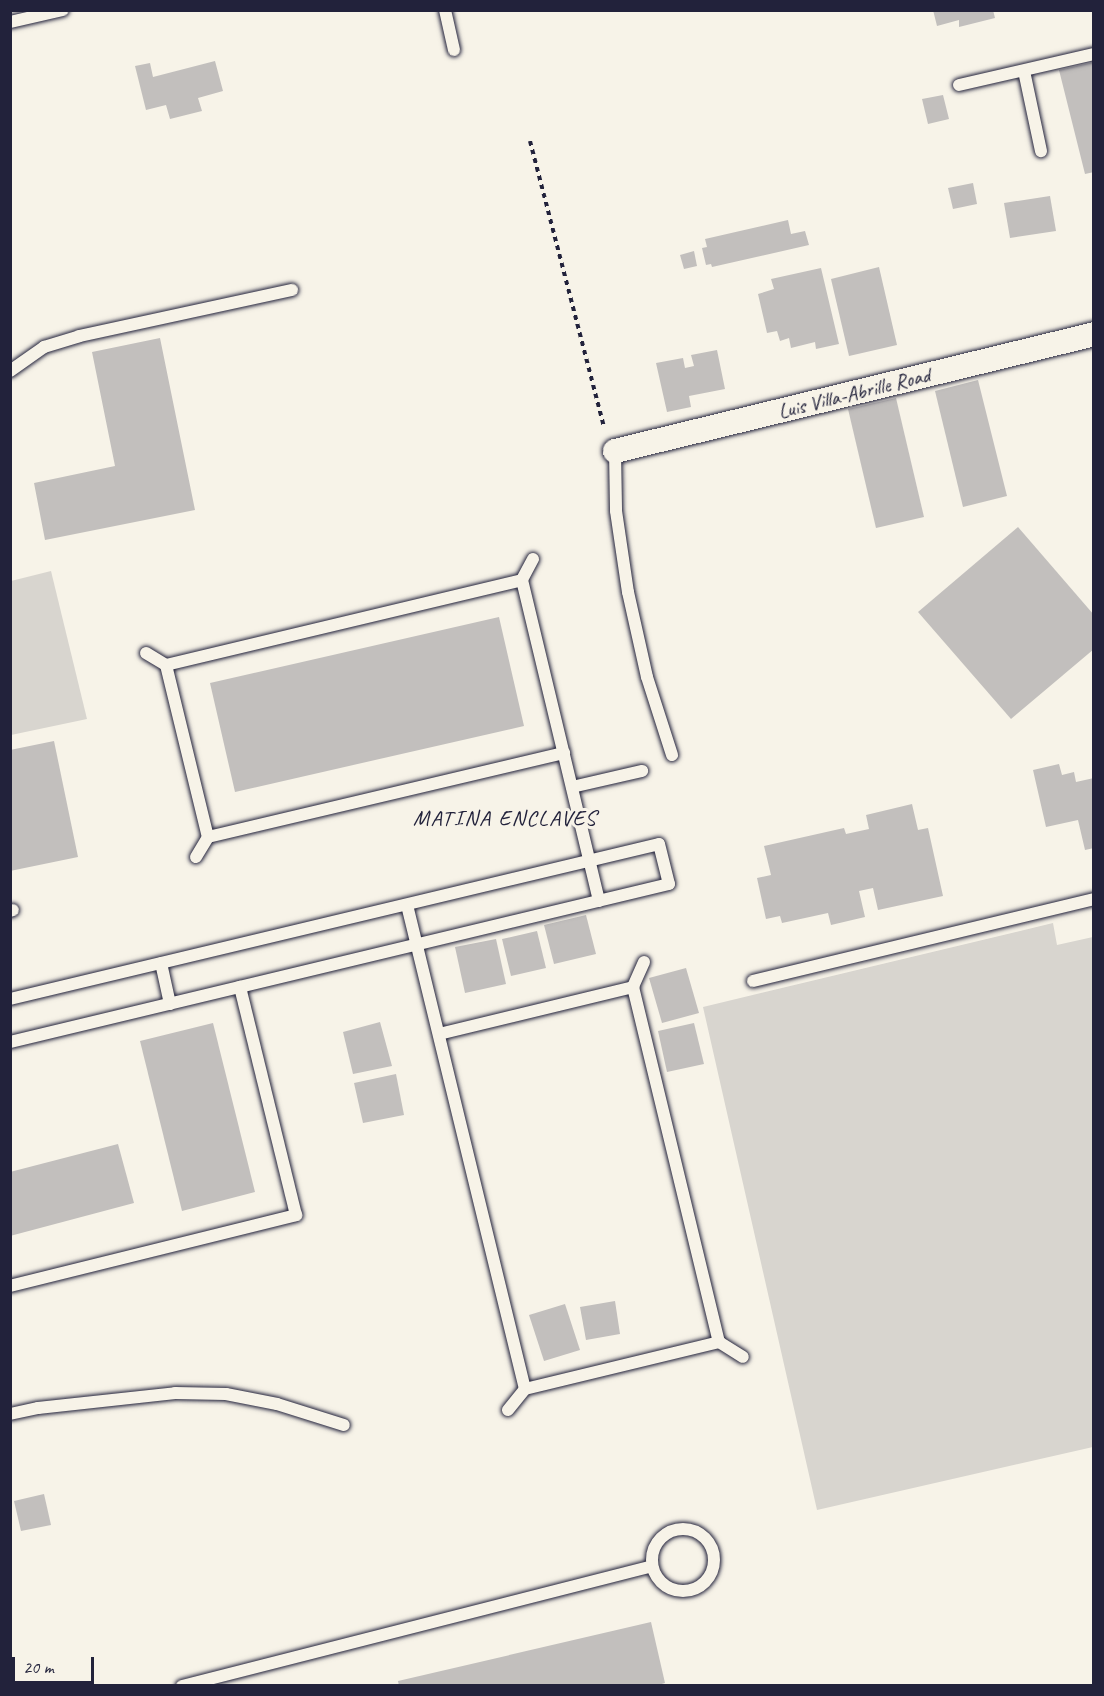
<!DOCTYPE html>
<html>
<head>
<meta charset="utf-8">
<style>
  body { margin:0 }
  #map { position:relative; width:1104px; height:1696px; overflow:hidden; background:#f7f3e8; font-family:Caveat,sans-serif }
  div>[style] { position:absolute }
  [style*='--x'] { left:calc(var(--x)*1px); top:calc(var(--y)*1px); width:calc(var(--w)*1px); rotate:calc(var(--a)*1deg) }
  .green>* { inset:0; background:#d8d5cf }
  .building>* { inset:0; background:#c2bfbd }
  .path>* { height:4px; margin-top:-2px; transform-origin:0; background:repeating-linear-gradient(90deg,#22223b 0 4.5px,transparent 0 9px) }
  .roads { filter:drop-shadow(0 0 2px #22223b) drop-shadow(0 0 2px #22223b) }
  .lane>* { height:12px; margin:-6px; padding:0 6px; transform-origin:6px; border-radius:6px; background:#f7f3e8 }
  .lane>.ring { margin:-6px; padding:0; box-sizing:content-box; background:none; border:12px solid #f7f3e8; border-radius:50% }
  .street>* { height:24px; margin:-12px; padding:0 12px; transform-origin:12px; border-radius:12px; background:#f7f3e8 }
  span { translate:-50% -50%; white-space:nowrap; text-align:center; line-height:1.15; -webkit-text-stroke:6px #f7f3e8; paint-order:stroke }
  .street-label { font-size:21px; color:#22223b }
  .neighbourhood-label { font-size:22px; color:#22223b; letter-spacing:1.5px }
  .frame { position:absolute; inset:0; border:12px solid #22223b; pointer-events:none }
  .scale { position:absolute; left:12px; top:1657px; width:82px; height:27px; box-sizing:border-box; border:3px solid #22223b; border-top:0; padding-left:8px; font-size:18px; line-height:21px; white-space:nowrap; color:#22223b; -webkit-text-stroke:4px #f7f3e8; paint-order:stroke }
</style>
</head>
<body>
<div id="map">
  <div class="green">
    <div style="clip-path:polygon(51px 571px,87px 719px,11px 735px,11px 581px)"></div>
    <div style="clip-path:polygon(1053px 923px,1057px 945px,1093px 937px,1093px 1447px,817px 1510px,703px 1007px)"></div>
  </div>
  <div class="building">
    <div style="clip-path:polygon(933px 10px,993px 10px,995px 18px,959px 27px,959px 20px,937px 26px)"></div>
    <div style="clip-path:polygon(215px 61px,223px 91px,198px 98px,202px 111px,170px 119px,166px 105px,146px 110px,135px 66px,150px 63px,153px 77px)"></div>
    <div style="clip-path:polygon(1094px 62px,1094px 172px,1085px 174px,1059px 70px)"></div>
    <div style="clip-path:polygon(943px 95px,949px 119px,928px 124px,922px 99px)"></div>
    <div style="clip-path:polygon(973px 183px,977px 204px,953px 209px,948px 188px)"></div>
    <div style="clip-path:polygon(1050px 196px,1056px 231px,1010px 238px,1004px 203px)"></div>
    <div style="clip-path:polygon(788px 220px,791px 234px,805px 231px,809px 245px,712px 267px,711px 264px,706px 265px,702px 248px,707px 247px,705px 239px)"></div>
    <div style="clip-path:polygon(694px 251px,697px 266px,684px 269px,680px 255px)"></div>
    <div style="clip-path:polygon(879px 267px,897px 345px,849px 356px,831px 279px)"></div>
    <div style="clip-path:polygon(821px 268px,839px 344px,816px 349px,815px 342px,791px 348px,789px 338px,780px 341px,777px 331px,767px 333px,758px 294px,774px 289px,771px 279px)"></div>
    <div style="clip-path:polygon(160px 338px,195px 510px,45px 540px,34px 483px,115px 466px,92px 352px)"></div>
    <div style="clip-path:polygon(717px 350px,725px 389px,689px 396px,691px 407px,667px 412px,656px 363px,683px 358px,685px 368px,694px 366px,691px 355px)"></div>
    <div style="clip-path:polygon(978px 380px,1007px 496px,963px 507px,935px 391px)"></div>
    <div style="clip-path:polygon(896px 398px,924px 517px,876px 528px,848px 409px)"></div>
    <div style="clip-path:polygon(1018px 527px,1094px 615px,1094px 649px,1011px 719px,918px 612px)"></div>
    <div style="clip-path:polygon(499px 617px,524px 726px,235px 792px,210px 683px)"></div>
    <div style="clip-path:polygon(54px 741px,78px 857px,10px 871px,10px 750px)"></div>
    <div style="clip-path:polygon(1059px 764px,1062px 775px,1074px 772px,1076px 782px,1094px 778px,1094px 848px,1085px 850px,1078px 820px,1046px 827px,1033px 770px)"></div>
    <div style="clip-path:polygon(912px 804px,918px 830px,928px 828px,943px 896px,878px 910px,873px 888px,859px 891px,865px 917px,831px 925px,828px 913px,782px 923px,780px 916px,766px 919px,757px 878px,771px 875px,764px 846px,844px 828px,846px 834px,869px 829px,866px 815px)"></div>
    <div style="clip-path:polygon(586px 915px,596px 954px,554px 964px,544px 925px)"></div>
    <div style="clip-path:polygon(537px 931px,546px 968px,511px 976px,502px 939px)"></div>
    <div style="clip-path:polygon(496px 939px,506px 984px,465px 993px,455px 947px)"></div>
    <div style="clip-path:polygon(686px 968px,699px 1013px,662px 1023px,649px 978px)"></div>
    <div style="clip-path:polygon(380px 1022px,392px 1066px,353px 1074px,343px 1032px)"></div>
    <div style="clip-path:polygon(213px 1023px,255px 1192px,182px 1211px,140px 1041px)"></div>
    <div style="clip-path:polygon(694px 1023px,704px 1064px,667px 1072px,658px 1031px)"></div>
    <div style="clip-path:polygon(396px 1074px,404px 1115px,363px 1123px,354px 1083px)"></div>
    <div style="clip-path:polygon(118px 1144px,134px 1203px,10px 1236px,10px 1172px)"></div>
    <div style="clip-path:polygon(615px 1301px,620px 1334px,586px 1340px,580px 1307px)"></div>
    <div style="clip-path:polygon(565px 1304px,580px 1350px,544px 1361px,529px 1315px)"></div>
    <div style="clip-path:polygon(44px 1494px,51px 1525px,21px 1531px,14px 1501px)"></div>
    <div style="clip-path:polygon(651px 1622px,665px 1683px,655px 1686px,399px 1686px,398px 1681px)"></div>
  </div>
  <div class="path">
    <div style="--x:530;--y:141;--w:296;--a:75.5"></div>
  </div>
  <div class="roads">
    <div class="lane">
      <div style="--x:445;--y:10;--w:41;--a:77.3"></div>
      <div style="--x:10;--y:22;--w:54;--a:-12.8"></div>
      <div style="--x:1024;--y:71;--w:82;--a:78"></div>
      <div style="--x:959;--y:85;--w:139;--a:-12.9"></div>
      <div style="--x:10;--y:371;--w:42;--a:-35.2"></div>
      <div style="--x:44;--y:347;--w:37;--a:-17"></div>
      <div style="--x:79;--y:336;--w:218;--a:-12.2"></div>
      <div style="--x:615;--y:451;--w:60;--a:89"></div>
      <div style="--x:616;--y:511;--w:82;--a:81.6"></div>
      <div style="--x:628;--y:592;--w:87;--a:77.4"></div>
      <div style="--x:647;--y:677;--w:82;--a:72.2"></div>
      <div style="--x:533;--y:559;--w:24;--a:118"></div>
      <div style="--x:522;--y:580;--w:330;--a:76.5"></div>
      <div style="--x:146;--y:653;--w:23;--a:31"></div>
      <div style="--x:166;--y:665;--w:366;--a:-13.4"></div>
      <div style="--x:166;--y:665;--w:177;--a:76.3"></div>
      <div style="--x:572;--y:787;--w:72;--a:-12.9"></div>
      <div style="--x:196;--y:857;--w:23;--a:-59"></div>
      <div style="--x:208;--y:837;--w:366;--a:-13.3"></div>
      <div style="--x:407;--y:905;--w:498;--a:76.3"></div>
      <div style="--x:10;--y:911;--w:3;--a:-18"></div>
      <div style="--x:644;--y:962;--w:27;--a:114"></div>
      <div style="--x:633;--y:987;--w:365;--a:76.4"></div>
      <div style="--x:719;--y:1342;--w:28;--a:32"></div>
      <div style="--x:161;--y:963;--w:42;--a:77.6"></div>
      <div style="--x:753;--y:981;--w:351;--a:-13.5"></div>
      <div style="--x:10;--y:999;--w:667;--a:-13.43"></div>
      <div style="--x:659;--y:844;--w:41;--a:76"></div>
      <div style="--x:669;--y:884;--w:678;--a:166.52"></div>
      <div style="--x:439;--y:1034;--w:200;--a:-13.6"></div>
      <div style="--x:10;--y:1286;--w:295;--a:-13.9"></div>
      <div style="--x:296;--y:1215;--w:235;--a:-103.8"></div>
      <div style="--x:508;--y:1410;--w:27;--a:-51"></div>
      <div style="--x:525;--y:1389;--w:200;--a:-13.6"></div>
      <div style="--x:10;--y:1414;--w:29;--a:-12"></div>
      <div style="--x:38;--y:1408;--w:138;--a:-6.2"></div>
      <div style="--x:175;--y:1393;--w:51;--a:1.1"></div>
      <div style="--x:226;--y:1394;--w:52;--a:11.1"></div>
      <div style="--x:277;--y:1404;--w:70;--a:17.4"></div>
      <div class="ring" style="left:652px;top:1529px;width:50px;height:50px"></div>
      <div style="--x:182;--y:1686;--w:485;--a:-14.3"></div>
    </div>
    <div class="street">
      <div style="--x:615;--y:451;--w:493;--a:-13.7"></div>
    </div>
  </div>
  <div class="street-label">
    <span style="left:854px;top:393px;rotate:-14deg">Luis Villa-Abrille Road</span>
  </div>
  <div class="neighbourhood-label">
    <span style="left:505px;top:819px">MATINA ENCLAVES</span>
  </div>
  <div class="frame"></div>
  <div class="scale">20 m</div>
</div>
</body>
</html>
